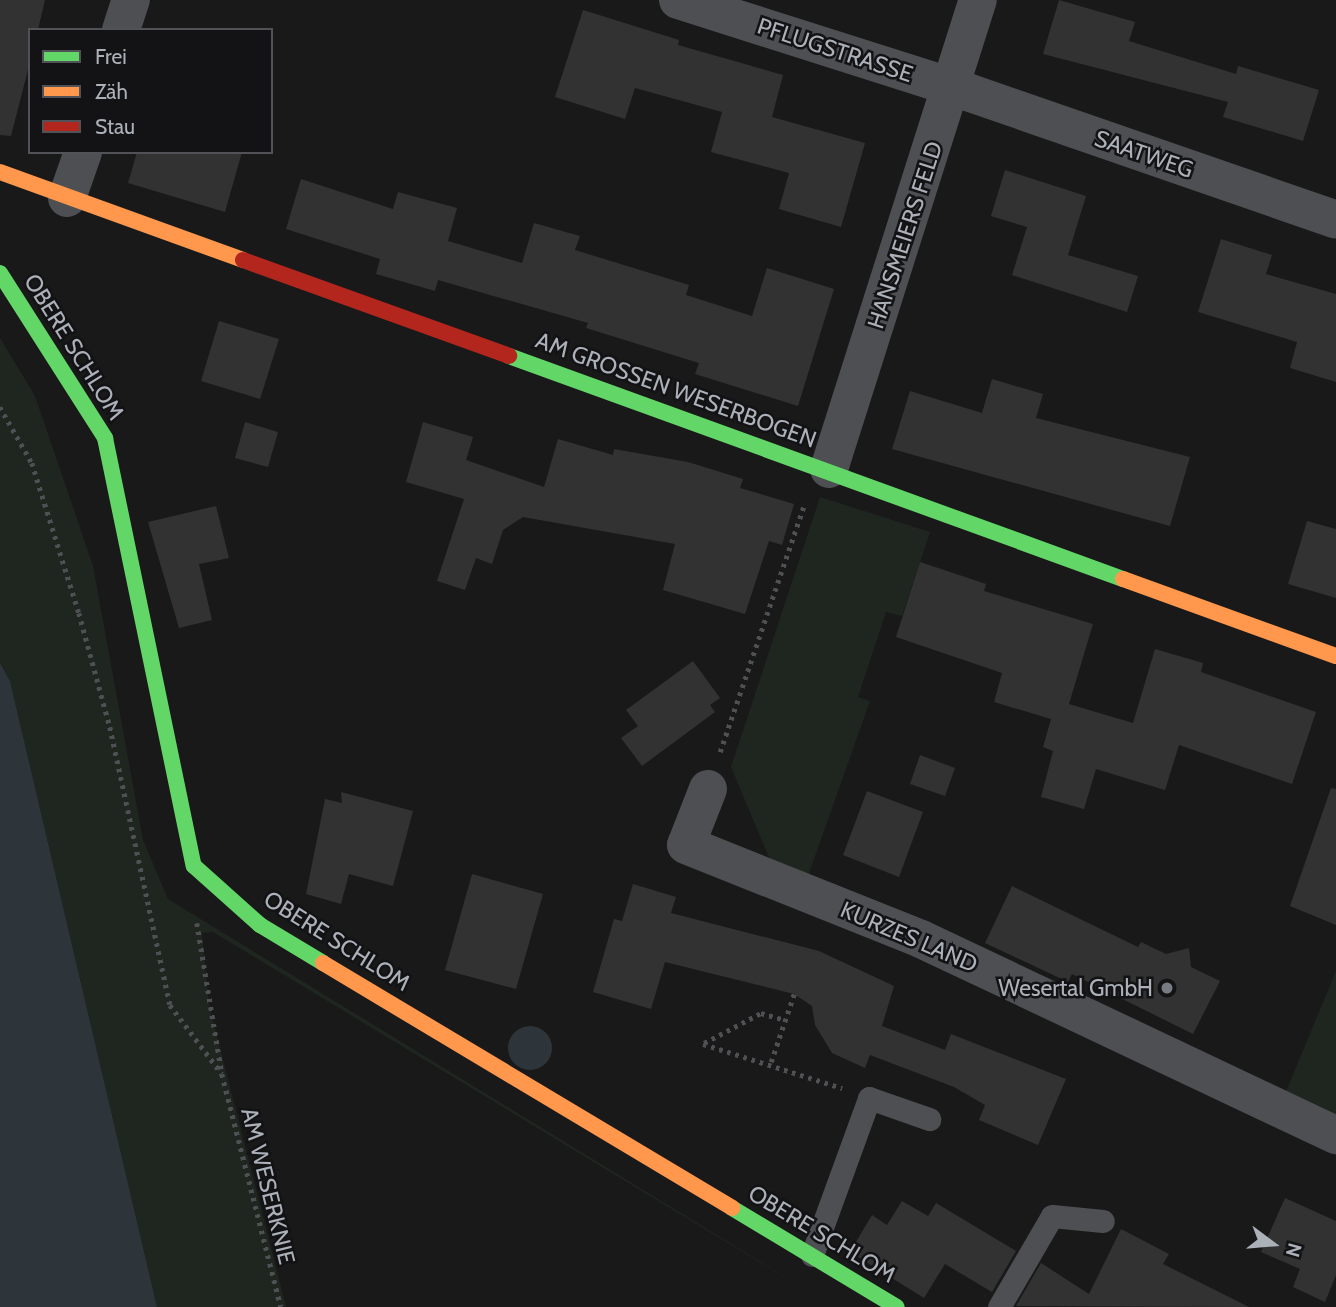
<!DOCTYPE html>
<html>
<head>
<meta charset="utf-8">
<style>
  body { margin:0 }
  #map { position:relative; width:1336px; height:1307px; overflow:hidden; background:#191919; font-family:Cabin,sans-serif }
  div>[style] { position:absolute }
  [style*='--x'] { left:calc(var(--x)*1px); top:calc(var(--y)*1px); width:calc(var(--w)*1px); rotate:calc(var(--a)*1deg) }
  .green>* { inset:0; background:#1f2620 }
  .water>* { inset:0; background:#2d353b }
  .round { border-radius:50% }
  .building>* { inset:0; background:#323233 }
  .path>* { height:4.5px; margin-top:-2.25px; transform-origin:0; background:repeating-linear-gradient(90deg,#4f5053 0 3.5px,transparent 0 8.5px) }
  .lane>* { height:23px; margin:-11.5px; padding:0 11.5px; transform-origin:11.5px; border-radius:11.5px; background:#4d4f52 }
  .street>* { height:38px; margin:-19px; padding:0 19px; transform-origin:19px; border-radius:19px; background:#4d4f52 }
  .fast>* { height:16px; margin:-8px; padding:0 8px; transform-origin:8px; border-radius:8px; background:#63d668 }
  .slow>* { height:16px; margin:-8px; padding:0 8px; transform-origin:8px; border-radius:8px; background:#ff974d }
  .jam>* { height:16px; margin:-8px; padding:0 8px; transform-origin:8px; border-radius:8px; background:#b3261e }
  .dots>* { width:19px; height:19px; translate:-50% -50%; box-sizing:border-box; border:4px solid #131315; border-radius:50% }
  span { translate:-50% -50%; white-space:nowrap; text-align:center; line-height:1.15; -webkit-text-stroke:5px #131315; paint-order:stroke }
  .street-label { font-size:23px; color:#abb0b9 }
  .poi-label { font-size:23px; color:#abb0b9 }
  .right { translate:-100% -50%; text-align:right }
  .legend { position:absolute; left:28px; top:28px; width:245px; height:126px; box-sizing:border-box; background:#131315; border:2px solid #505257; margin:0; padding:9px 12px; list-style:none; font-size:21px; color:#abb0b9 }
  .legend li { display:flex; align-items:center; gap:14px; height:35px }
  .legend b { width:35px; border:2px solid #505257 }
  .north { position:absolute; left:1238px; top:1209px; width:70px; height:70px; -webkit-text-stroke:5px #131315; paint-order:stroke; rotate:106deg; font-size:19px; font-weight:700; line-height:28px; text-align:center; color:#abb0b9 }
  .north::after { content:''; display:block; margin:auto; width:24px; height:32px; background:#abb0b9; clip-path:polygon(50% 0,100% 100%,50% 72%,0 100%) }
</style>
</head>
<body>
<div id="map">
  <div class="green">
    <div style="clip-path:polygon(0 338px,35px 396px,93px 566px,143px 840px,168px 899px,834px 1307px,213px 932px,202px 933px,209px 1005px,286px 1307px,157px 1307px,10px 681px,0 663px)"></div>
    <div style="clip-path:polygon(820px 497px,930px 532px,902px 616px,886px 612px,858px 697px,870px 701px,808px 876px,771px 862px,731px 767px)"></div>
    <div style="clip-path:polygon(1336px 971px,1336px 1123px,1282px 1101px)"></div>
  </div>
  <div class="water">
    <div style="clip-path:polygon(0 663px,10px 681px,157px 1307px,0 1307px)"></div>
    <div class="round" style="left:508px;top:1026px;width:44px;height:44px"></div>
  </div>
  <div class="building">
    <div style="clip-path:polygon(0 0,45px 0,38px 30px,30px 30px,30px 62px,11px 136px,0 135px)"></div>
    <div style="clip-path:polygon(1059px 0,1135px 22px,1129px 41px,1236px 74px,1238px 66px,1319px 90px,1303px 141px,1223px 117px,1228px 102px,1043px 54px)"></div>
    <div style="clip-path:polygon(583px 10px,679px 40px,678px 45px,783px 75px,772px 117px,865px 143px,841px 227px,779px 209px,789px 173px,711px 152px,722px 112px,635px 88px,625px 119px,555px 97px)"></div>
    <div style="clip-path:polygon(137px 152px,242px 152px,225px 212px,128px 183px)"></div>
    <div style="clip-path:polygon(1005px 170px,1086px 196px,1068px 255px,1138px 276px,1127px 312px,1012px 275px,1027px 227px,991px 216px)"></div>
    <div style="clip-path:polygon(301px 179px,393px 209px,398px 192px,457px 208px,448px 241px,522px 263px,534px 223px,580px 236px,575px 250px,689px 285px,686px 295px,752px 316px,767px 268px,834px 289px,798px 406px,695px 374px,699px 363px,586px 328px,588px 323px,438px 280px,435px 291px,376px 274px,380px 259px,286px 229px)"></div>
    <div style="clip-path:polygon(1221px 239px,1272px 255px,1266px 274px,1336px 294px,1336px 382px,1290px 368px,1297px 342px,1198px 312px)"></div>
    <div style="clip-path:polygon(219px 321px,279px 339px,260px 399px,201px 381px)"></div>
    <div style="clip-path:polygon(992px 379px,1043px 394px,1036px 418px,1190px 457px,1170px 526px,892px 449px,910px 391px,982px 413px)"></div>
    <div style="clip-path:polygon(245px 422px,278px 432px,268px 467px,235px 458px)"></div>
    <div style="clip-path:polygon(423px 422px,473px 437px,466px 460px,544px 487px,558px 439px,613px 455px,614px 449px,688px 462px,743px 479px,740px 488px,794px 504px,782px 545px,769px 541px,745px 614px,663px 590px,675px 544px,523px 517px,503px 530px,492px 564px,476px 558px,465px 590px,437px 581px,464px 499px,406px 482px)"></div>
    <div style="clip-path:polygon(216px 506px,229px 558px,199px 564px,212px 620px,179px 628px,148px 522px)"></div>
    <div style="clip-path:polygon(1307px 521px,1336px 529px,1336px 598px,1288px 584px)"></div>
    <div style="clip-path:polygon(920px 562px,986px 584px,984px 591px,1093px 624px,1069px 704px,1133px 723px,1155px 649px,1203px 663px,1201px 672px,1316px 712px,1292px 784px,1179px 745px,1165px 790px,1096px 769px,1084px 809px,1041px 797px,1053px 751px,1043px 747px,1051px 719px,994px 702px,1002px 673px,896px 637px)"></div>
    <div style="clip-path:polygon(693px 661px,720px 698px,710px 705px,715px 712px,642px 766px,621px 738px,638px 726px,626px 710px)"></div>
    <div style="clip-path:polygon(920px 755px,955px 768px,945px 796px,910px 784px)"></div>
    <div style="clip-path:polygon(1331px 788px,1336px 789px,1336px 925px,1290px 906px)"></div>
    <div style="clip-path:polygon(867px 791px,923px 812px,899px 877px,843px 855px)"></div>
    <div style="clip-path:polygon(341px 792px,413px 811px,393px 886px,349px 874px,341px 904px,306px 894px,325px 799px,342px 803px)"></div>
    <div style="clip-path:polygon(472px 874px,543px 894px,516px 989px,445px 970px)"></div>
    <div style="clip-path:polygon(633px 884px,676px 897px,671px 913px,819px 951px,894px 986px,882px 1026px,945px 1050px,951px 1034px,1066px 1079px,1038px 1145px,979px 1120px,985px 1105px,954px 1087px,870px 1055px,865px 1068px,832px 1053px,815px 1025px,812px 1006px,794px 994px,665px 962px,651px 1009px,593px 992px,614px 919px,622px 921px)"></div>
    <div style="clip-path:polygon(1012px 886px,1138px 947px,1141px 942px,1166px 954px,1189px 948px,1191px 967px,1220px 981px,1193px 1034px,1072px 974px,1068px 982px,985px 943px)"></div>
    <div style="clip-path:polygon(1285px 1198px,1336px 1221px,1336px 1275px,1325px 1302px,1293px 1287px,1300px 1269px,1261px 1252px)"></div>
    <div style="clip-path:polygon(902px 1201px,928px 1216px,936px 1203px,1016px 1251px,992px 1292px,945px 1264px,924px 1298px,850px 1252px,872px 1215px,887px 1225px)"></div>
    <div style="clip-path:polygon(1121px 1229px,1169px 1254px,1163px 1264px,1249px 1307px,1016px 1306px,1041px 1263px,1089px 1294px)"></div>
  </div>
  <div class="path">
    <div style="--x:0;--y:407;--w:64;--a:60.3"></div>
    <div style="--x:32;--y:463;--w:157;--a:72.6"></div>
    <div style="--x:79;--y:613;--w:118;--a:74.8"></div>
    <div style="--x:110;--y:727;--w:284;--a:77.8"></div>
    <div style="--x:170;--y:1005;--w:86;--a:53"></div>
    <div style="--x:720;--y:752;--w:261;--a:-71.2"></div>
    <div style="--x:197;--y:923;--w:153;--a:80.6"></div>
    <div style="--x:222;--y:1074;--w:240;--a:75.8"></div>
    <div style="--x:704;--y:1043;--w:64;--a:-27.8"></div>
    <div style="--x:761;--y:1013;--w:26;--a:16"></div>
    <div style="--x:703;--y:1044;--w:146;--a:17.6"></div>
    <div style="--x:771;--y:1062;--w:72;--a:-71.3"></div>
  </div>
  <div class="lane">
    <div style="--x:812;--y:1255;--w:167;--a:-70"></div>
    <div style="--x:869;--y:1098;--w:64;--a:19.3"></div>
    <div style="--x:999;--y:1307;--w:105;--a:-59.8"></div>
    <div style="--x:1052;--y:1216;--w:51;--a:5.6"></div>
  </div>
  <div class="street">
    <div style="--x:678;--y:0;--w:288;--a:17.6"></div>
    <div style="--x:953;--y:87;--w:405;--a:19.1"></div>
    <div style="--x:121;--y:30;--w:32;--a:-72"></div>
    <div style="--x:67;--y:198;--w:49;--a:-70.8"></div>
    <div style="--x:829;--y:469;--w:492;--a:-72.4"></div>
    <div style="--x:708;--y:789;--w:60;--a:111.4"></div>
    <div style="--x:686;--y:845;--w:253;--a:21.8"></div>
    <div style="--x:921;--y:939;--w:459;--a:25.3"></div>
  </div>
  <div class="fast">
    <div style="--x:0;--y:273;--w:196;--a:57.5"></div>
    <div style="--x:105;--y:438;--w:437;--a:78.3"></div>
    <div style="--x:194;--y:866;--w:89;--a:41.8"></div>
    <div style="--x:260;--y:925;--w:74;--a:31.1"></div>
    <div style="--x:509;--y:356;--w:653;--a:19.96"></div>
    <div style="--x:732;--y:1208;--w:192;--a:31"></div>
  </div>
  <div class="slow">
    <div style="--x:0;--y:172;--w:258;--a:19.9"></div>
    <div style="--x:1123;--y:579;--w:226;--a:19.9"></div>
    <div style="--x:323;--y:963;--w:477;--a:30.9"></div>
  </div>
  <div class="jam">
    <div style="--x:243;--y:260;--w:283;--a:19.8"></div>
  </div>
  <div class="dots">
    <div style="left:1167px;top:988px;background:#787b81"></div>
  </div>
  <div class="street-label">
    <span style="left:835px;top:50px;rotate:18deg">PFLUGSTRASSE</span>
    <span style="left:1144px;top:154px;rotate:19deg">SAATWEG</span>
    <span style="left:905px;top:235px;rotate:-72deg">HANSMEIERS FELD</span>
    <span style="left:74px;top:347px;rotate:58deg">OBERE SCHLOM</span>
    <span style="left:676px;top:390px;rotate:20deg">AM GROSSEN WESERBOGEN</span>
    <span style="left:909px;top:937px;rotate:23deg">KURZES LAND</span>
    <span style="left:337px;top:941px;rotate:32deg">OBERE SCHLOM</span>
    <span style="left:268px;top:1186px;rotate:76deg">AM WESERKNIE</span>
    <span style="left:822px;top:1234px;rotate:31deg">OBERE SCHLOM</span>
  </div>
  <div class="poi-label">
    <span class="right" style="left:1153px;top:988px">Wesertal GmbH</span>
  </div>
  <ul class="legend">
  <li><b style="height:9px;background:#63d668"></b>Frei</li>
  <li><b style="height:9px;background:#ff974d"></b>Zäh</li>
  <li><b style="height:9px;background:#b3261e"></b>Stau</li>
  </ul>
  <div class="north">N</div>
</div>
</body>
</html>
